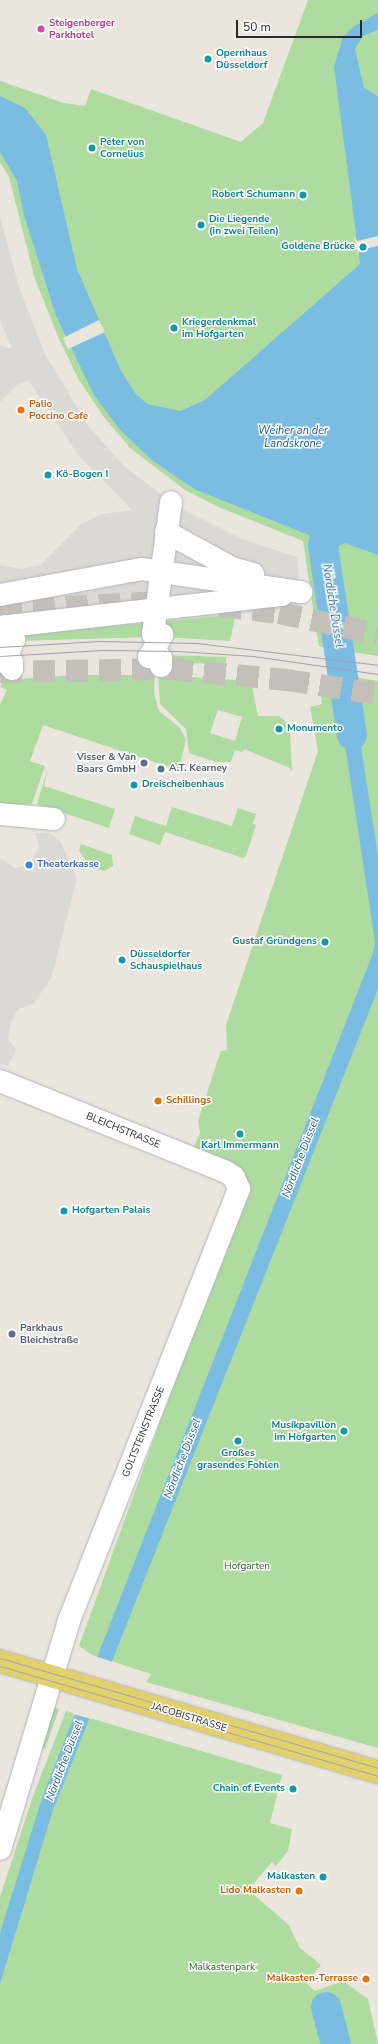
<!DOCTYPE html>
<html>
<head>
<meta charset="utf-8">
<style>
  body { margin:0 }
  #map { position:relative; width:378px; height:2044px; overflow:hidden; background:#eae6dd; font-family:"Nunito Sans",sans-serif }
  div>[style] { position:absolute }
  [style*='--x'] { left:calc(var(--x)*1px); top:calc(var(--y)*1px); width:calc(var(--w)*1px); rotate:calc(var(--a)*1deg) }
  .green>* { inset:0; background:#aedb9f }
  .plaza>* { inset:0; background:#dbd9d4 }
  .water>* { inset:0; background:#7bbde2 }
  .pier>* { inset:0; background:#eae6dd }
  .river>* { height:30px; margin:-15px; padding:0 15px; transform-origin:15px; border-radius:15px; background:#7bbde2 }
  .major-tunnel>* { height:22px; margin-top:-11px; transform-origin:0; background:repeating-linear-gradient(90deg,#c4c0b9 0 22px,transparent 0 33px) }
  .roads { filter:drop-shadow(0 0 1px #b1b2bc) drop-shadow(0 0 1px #b1b2bc) }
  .minor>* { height:22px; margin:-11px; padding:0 11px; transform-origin:11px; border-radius:11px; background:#fff }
  .major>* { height:22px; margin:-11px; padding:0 11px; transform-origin:11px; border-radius:11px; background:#e2d16b }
  .tram>* { height:1px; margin:-0.5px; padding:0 0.5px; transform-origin:0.5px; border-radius:0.5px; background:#a1a1b2 }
  .dots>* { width:11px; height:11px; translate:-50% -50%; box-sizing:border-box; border:2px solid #fff; border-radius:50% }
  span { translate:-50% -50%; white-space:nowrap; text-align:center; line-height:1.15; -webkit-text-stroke:3px #fff; paint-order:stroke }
  .hotel-label { font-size:10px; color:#b23c85; font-weight:700 }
  .left { translate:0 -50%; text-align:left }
  .culture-label { font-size:10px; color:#0d838f; font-weight:700 }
  .right { translate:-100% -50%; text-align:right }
  .food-label { font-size:10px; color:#c56008; font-weight:700 }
  .service-label { font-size:10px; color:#4e5e75; font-weight:700 }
  .shop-label { font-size:10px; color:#366cbe; font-weight:700 }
  .street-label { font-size:10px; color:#2a2a2a }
  .park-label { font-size:10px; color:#285f21 }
  .water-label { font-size:11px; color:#1b5b8d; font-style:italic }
  .scale { position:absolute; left:236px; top:20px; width:126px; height:18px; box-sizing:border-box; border:2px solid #2a2a2a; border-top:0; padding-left:5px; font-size:12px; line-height:14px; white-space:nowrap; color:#2a2a2a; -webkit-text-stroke:3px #fff; paint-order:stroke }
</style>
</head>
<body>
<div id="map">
  <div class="green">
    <div style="clip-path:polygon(308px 0,378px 0,378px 656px,319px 647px,303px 541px,221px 508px,185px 490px,130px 448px,104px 417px,79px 380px,59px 339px,35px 279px,9px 177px,0 162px,0 81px,64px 103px,85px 106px,91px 89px,241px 142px,263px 123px)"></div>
    <div style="clip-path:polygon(236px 613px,230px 641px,163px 637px,163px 621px)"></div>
    <div style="clip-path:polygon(149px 622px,150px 637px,17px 641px,16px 635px)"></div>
    <div style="clip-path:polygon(163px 655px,226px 657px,226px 665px,162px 661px)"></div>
    <div style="clip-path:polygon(72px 675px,155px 675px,154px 693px,159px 711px,179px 727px,186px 739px,179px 770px,43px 725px,30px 761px,45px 766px,32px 804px,0 804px,0 705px,7px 690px,0 687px,4px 680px)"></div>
    <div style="clip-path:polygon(evenodd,158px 675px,251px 681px,258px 716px,279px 716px,286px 722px,290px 731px,292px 772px,290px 768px,244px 749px,242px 752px,235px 750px,231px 762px,216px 762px,189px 753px,186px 729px,160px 704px,158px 675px,218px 710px,242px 717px,235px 741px,210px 733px,218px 710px)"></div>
    <div style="clip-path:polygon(343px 675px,378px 681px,378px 1748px,146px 1682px,151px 1674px,92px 1655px,79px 1646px,243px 1193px,193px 1149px,200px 1133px,198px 1121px,218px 1059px,221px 1051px,227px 1050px,226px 1025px,318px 751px,310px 707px,322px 704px,320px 690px,345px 693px)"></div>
    <div style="clip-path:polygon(48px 767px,44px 786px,115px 809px,109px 828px,37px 804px)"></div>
    <div style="clip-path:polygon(172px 807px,232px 826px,238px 808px,256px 814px,253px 824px,256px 825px,246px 856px,243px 858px,165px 832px,160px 845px,129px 834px,135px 816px,166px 826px)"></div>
    <div style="clip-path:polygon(81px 844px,112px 855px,113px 866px,105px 871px,92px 868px,79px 851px)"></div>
    <div style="clip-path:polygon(50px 1706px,59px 1709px,45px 1749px,38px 1747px)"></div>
    <div style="clip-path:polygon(66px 1711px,282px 1775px,270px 1823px,292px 1829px,288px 1851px,276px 1866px,272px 1862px,248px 1890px,289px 1925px,299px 1947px,321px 1965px,306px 1983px,315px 1991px,343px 1981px,368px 1999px,378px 2044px,0 2044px,0 1897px,33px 1796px)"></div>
  </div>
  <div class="plaza">
    <div style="clip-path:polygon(0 217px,19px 287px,45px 354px,89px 427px,124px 466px,176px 506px,242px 539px,297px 557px,302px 608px,0 637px,0 565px,22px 569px,40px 565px,81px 524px,103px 514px,132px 510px,79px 456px,29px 381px,18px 384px,0 402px,0 345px,12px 349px,0 320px)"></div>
    <div style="clip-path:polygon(35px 833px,49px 833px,61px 842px,77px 879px,51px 979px,33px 1004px,18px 1009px,11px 1022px,8px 1039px,16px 1050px,8px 1066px,0 1063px,0 858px,15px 868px,29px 865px,39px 847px)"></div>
  </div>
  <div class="water">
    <div style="clip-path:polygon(378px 13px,378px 30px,363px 36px,355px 49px,364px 88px,378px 96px,378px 555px,345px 543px,332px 549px,315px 544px,309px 535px,194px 489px,153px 461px,121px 431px,94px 395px,56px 316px,24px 215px,17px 181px,0 152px,0 96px,25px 108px,46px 135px,77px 269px,121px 371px,135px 393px,147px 404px,180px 411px,205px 400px,360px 264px,334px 67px,343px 37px,353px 27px)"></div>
    <div style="clip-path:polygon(317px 552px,333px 557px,338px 592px,322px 590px)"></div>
    <div style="clip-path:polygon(323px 601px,339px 603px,347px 653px,331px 651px)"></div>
    <div style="clip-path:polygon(337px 692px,353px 695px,378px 856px,378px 989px,52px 1813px,0 1984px,0 1933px,42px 1798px,373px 953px,375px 942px)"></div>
  </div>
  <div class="pier">
    <div style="clip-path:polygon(378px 236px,378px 246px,359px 250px,358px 255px,354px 237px,357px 241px)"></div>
    <div style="clip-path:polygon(99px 320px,105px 332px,68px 349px,63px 338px)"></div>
    <div style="clip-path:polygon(95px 1656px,113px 1662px,91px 1719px,73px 1714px)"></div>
  </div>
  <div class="river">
    <div style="--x:334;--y:506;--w:41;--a:105.4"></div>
    <div style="--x:323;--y:546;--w:191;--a:81.3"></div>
    <div style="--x:326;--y:2007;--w:38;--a:75"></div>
  </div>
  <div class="major-tunnel">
    <div style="--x:220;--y:606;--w:59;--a:6.8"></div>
    <div style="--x:279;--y:613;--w:101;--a:12"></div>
    <div style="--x:0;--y:611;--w:154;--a:-3.3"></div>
    <div style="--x:0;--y:672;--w:171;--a:-1"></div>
    <div style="--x:171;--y:669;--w:117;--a:5.4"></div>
    <div style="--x:287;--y:680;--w:92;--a:8.7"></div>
  </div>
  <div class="roads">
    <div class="minor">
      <div style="--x:166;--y:532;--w:75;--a:28.6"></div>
      <div style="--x:232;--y:568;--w:22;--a:16"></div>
      <div style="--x:0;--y:595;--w:143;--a:-10.4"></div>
      <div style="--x:141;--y:569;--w:162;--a:8.2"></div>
      <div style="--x:6;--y:626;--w:14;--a:86"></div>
      <div style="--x:7;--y:640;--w:7;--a:0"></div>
      <div style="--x:14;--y:640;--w:24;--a:114"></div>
      <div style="--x:4;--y:662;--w:8;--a:0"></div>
      <div style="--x:12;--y:662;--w:7;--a:90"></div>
      <div style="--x:0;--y:627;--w:284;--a:-6.5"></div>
      <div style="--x:161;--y:666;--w:8;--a:-90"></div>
      <div style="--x:161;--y:658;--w:12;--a:-175"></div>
      <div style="--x:149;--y:657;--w:26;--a:-59"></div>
      <div style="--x:162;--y:635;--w:9;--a:-174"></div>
      <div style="--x:153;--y:634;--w:133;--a:-82.2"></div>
      <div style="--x:0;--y:814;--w:54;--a:5.3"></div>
      <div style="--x:0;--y:1081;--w:244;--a:21.9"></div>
      <div style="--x:226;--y:1172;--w:9;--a:32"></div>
      <div style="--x:234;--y:1177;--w:13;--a:67"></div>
      <div style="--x:239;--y:1189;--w:464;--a:111.5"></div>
      <div style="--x:69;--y:1621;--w:238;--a:106.8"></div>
    </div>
    <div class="major">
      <div style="--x:0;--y:1661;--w:394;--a:16.4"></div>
    </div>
  </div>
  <div class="tram">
    <div style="--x:0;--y:647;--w:99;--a:-3.5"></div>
    <div style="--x:99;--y:641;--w:98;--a:1.2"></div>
    <div style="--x:197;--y:643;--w:182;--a:6.9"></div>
    <div style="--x:0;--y:656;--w:102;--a:-3.4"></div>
    <div style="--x:102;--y:650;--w:76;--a:0.8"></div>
    <div style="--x:178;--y:651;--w:75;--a:3.8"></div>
    <div style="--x:253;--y:656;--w:126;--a:8.2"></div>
    <div style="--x:0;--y:1658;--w:394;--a:16.2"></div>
    <div style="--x:0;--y:1666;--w:394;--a:16.2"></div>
  </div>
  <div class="dots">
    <div style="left:41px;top:29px;background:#d1479c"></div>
    <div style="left:208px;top:59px;background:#0f9aa8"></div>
    <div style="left:92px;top:148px;background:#0f9aa8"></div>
    <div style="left:303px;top:195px;background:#0f9aa8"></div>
    <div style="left:201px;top:225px;background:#0f9aa8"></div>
    <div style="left:363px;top:247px;background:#0f9aa8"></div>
    <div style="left:174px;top:328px;background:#0f9aa8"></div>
    <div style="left:21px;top:410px;background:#e8710a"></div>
    <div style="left:48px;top:475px;background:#0f9aa8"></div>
    <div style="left:279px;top:729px;background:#0f9aa8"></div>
    <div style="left:144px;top:763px;background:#5c6f8a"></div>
    <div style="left:161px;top:769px;background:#5c6f8a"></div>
    <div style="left:134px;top:785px;background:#0f9aa8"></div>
    <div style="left:29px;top:865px;background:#3f7fe0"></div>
    <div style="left:325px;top:942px;background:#0f9aa8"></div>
    <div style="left:122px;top:960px;background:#0f9aa8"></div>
    <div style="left:158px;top:1101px;background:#e8710a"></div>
    <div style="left:240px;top:1134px;background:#0f9aa8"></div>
    <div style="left:64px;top:1211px;background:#0f9aa8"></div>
    <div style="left:12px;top:1334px;background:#5c6f8a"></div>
    <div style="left:344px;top:1431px;background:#0f9aa8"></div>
    <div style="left:238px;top:1441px;background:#0f9aa8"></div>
    <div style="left:293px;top:1789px;background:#0f9aa8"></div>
    <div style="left:323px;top:1877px;background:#0f9aa8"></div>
    <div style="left:299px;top:1891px;background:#e8710a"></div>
    <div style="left:366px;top:1979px;background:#e8710a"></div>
  </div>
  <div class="hotel-label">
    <span class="left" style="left:49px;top:29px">Steigenberger<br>Parkhotel</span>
  </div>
  <div class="culture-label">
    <span class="left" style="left:216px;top:59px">Opernhaus<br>Düsseldorf</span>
    <span class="left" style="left:100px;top:148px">Peter von<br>Cornelius</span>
    <span class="right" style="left:295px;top:195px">Robert Schumann</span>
    <span class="left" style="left:209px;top:225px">Die Liegende<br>(in zwei Teilen)</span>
    <span class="right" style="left:355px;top:247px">Goldene Brücke</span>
    <span class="left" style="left:182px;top:328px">Kriegerdenkmal<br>im Hofgarten</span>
    <span class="left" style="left:56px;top:475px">Kö-Bogen I</span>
    <span class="left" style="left:287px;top:729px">Monumento</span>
    <span class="left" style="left:142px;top:785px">Dreischeibenhaus</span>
    <span class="right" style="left:317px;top:942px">Gustaf Gründgens</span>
    <span class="left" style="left:130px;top:960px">Düsseldorfer<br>Schauspielhaus</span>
    <span style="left:240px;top:1146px">Karl Immermann</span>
    <span class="left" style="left:72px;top:1211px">Hofgarten Palais</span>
    <span class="right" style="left:336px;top:1431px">Musikpavillon<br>im Hofgarten</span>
    <span style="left:238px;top:1459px">Großes<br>grasendes Fohlen</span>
    <span class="right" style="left:285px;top:1789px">Chain of Events</span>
    <span class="right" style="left:315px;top:1877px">Malkasten</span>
  </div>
  <div class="food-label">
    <span class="left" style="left:29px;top:410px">Palio<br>Poccino Cafe</span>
    <span class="left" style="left:166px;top:1101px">Schillings</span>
    <span class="right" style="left:291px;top:1891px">Lido Malkasten</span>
    <span class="right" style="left:358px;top:1979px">Malkasten-Terrasse</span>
  </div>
  <div class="service-label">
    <span class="right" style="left:136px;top:763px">Visser &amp; Van<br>Baars GmbH</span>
    <span class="left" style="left:169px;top:769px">A.T. Kearney</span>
    <span class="left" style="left:20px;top:1334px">Parkhaus<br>Bleichstraße</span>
  </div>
  <div class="shop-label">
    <span class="left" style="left:37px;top:865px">Theaterkasse</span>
  </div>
  <div class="street-label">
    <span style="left:123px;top:1131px;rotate:22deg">BLEICHSTRASSE</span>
    <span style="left:144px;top:1432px;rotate:-68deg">GOLTSTEINSTRASSE</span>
    <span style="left:189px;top:1718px;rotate:17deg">JACOBISTRASSE</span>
  </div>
  <div class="park-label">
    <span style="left:247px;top:1567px">Hofgarten</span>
    <span style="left:222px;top:1968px">Malkastenpark</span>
  </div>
  <div class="water-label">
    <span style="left:293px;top:438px">Weiher an der<br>Landskrone</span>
    <span style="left:332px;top:606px;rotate:81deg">Nördliche Düssel</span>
    <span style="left:301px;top:1158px;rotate:-69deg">Nördliche Düssel</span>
    <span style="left:183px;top:1459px;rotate:-69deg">Nördliche Düssel</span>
    <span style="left:65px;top:1761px;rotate:-69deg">Nördliche Düssel</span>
  </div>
  <div class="scale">50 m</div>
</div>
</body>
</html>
